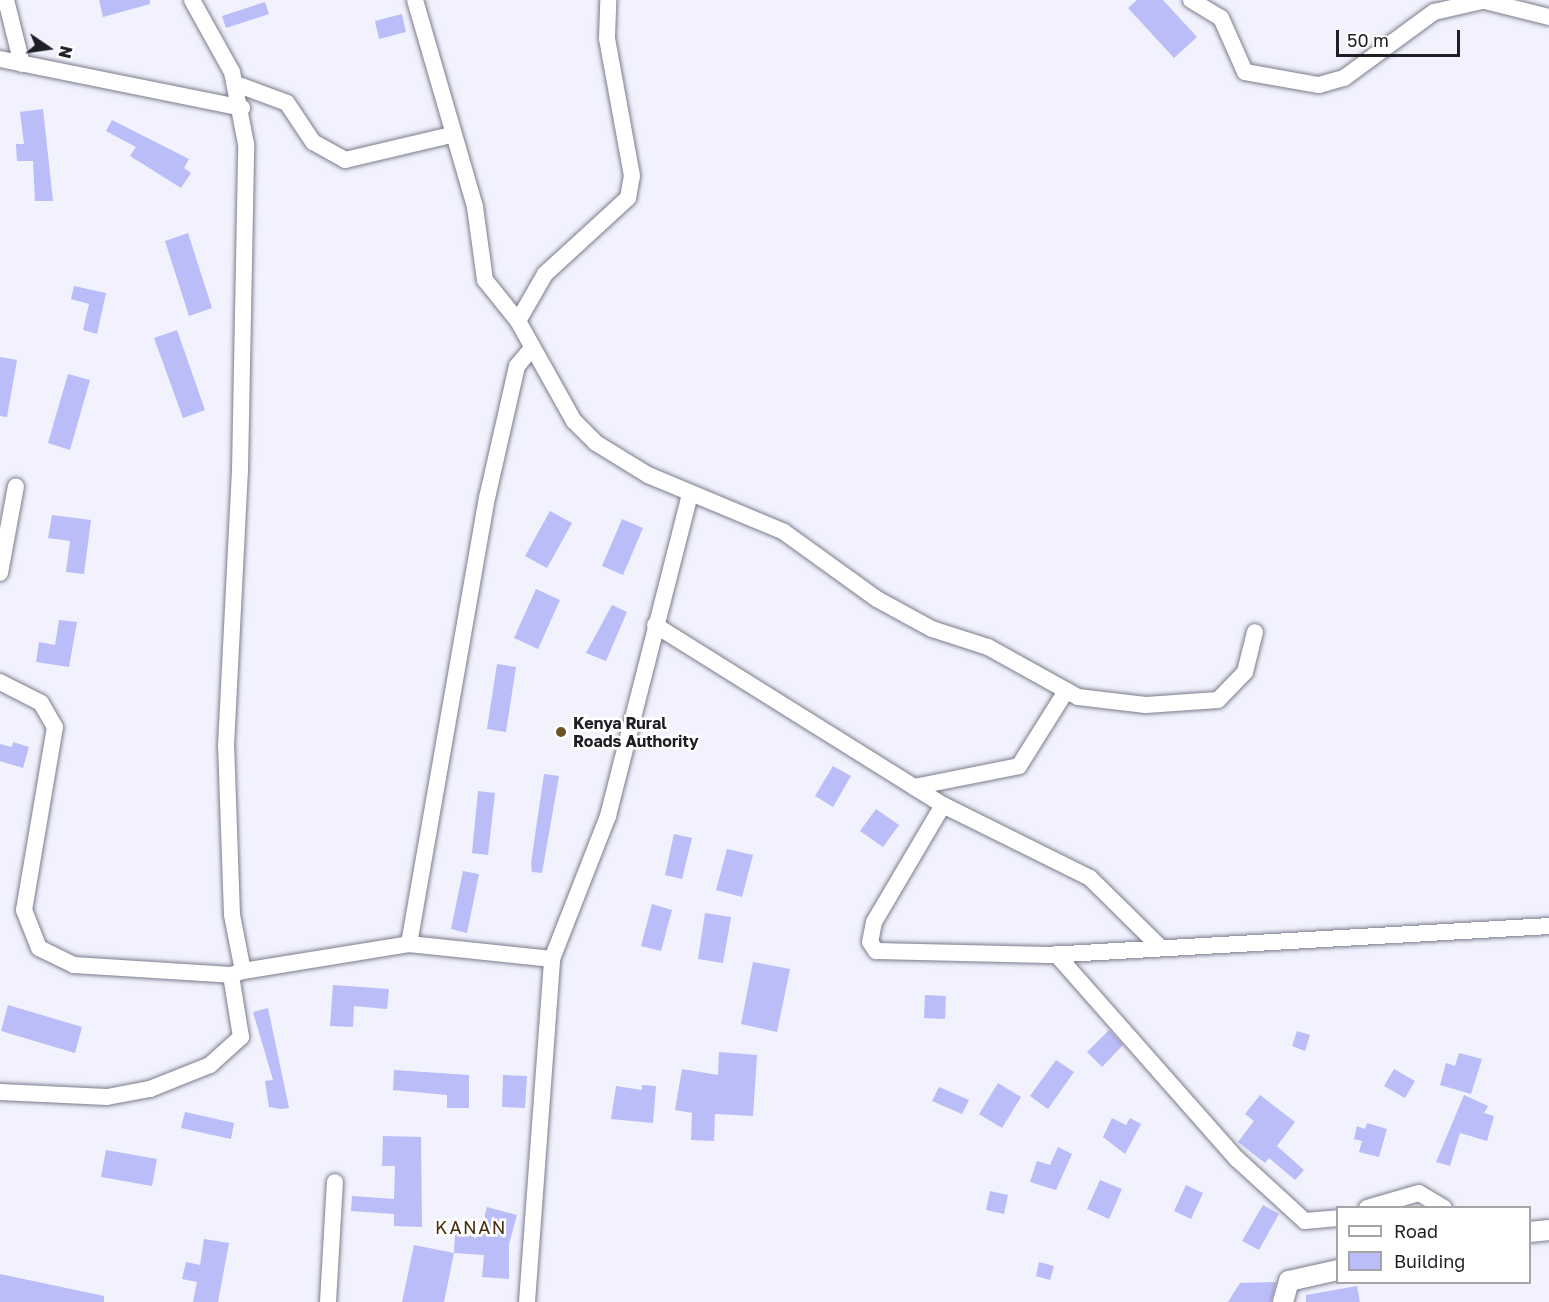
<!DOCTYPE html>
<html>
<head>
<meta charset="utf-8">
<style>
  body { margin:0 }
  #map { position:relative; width:1549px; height:1302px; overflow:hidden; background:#f1f2fd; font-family:"Golos Text",sans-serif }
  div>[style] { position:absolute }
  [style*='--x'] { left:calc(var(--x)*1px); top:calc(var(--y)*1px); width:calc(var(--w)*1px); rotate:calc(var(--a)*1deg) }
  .building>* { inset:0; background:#babdf7 }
  .roads { filter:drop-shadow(0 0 2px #7b7c8d) drop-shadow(0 0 2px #7b7c8d) }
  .minor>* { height:16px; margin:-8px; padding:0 8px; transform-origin:8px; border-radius:8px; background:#fff }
  .tertiary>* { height:20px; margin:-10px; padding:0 10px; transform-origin:10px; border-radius:10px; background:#fff }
  .dots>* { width:16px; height:16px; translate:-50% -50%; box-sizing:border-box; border:3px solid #fff; border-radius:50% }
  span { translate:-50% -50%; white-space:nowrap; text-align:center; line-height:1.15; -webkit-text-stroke:5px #fff; paint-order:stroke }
  .poi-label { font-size:16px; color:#1e1e25; font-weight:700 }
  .left { translate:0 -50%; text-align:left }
  .neighbourhood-label { font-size:18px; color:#482f0d; letter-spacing:1.5px }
  .legend { position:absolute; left:1336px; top:1206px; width:195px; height:78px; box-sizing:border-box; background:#fff; border:2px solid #a5a5a8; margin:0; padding:8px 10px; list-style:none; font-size:18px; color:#1e1e25 }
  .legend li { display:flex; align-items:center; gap:12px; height:30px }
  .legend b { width:30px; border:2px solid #a5a5a8 }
  .north { position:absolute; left:18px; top:18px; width:60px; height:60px; -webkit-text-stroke:4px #fff; paint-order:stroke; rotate:103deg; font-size:16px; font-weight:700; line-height:24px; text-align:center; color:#1e1e25 }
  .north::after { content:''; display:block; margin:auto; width:21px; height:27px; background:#1e1e25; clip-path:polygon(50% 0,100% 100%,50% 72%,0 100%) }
  .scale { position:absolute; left:1336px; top:30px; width:124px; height:27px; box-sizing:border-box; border:3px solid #1e1e25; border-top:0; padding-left:8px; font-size:18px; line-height:21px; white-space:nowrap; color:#1e1e25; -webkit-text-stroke:4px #fff; paint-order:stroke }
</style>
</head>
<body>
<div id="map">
  <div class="building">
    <div style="clip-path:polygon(99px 0,150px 0,150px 4px,103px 17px)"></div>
    <div style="clip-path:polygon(1137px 0,1163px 0,1197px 37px,1174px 58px,1128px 8px)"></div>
    <div style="clip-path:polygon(265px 2px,269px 14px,226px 28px,222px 16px)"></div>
    <div style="clip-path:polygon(402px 14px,406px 32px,379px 39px,375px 21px)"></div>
    <div style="clip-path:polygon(43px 109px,53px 201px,35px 201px,33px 161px,17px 161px,16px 144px,24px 144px,20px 112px)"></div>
    <div style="clip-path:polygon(112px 120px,189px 159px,184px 168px,191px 173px,181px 188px,130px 156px,136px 147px,106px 131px)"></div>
    <div style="clip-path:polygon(188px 233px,212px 308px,189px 316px,165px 241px)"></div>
    <div style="clip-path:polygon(74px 286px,106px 293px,97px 334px,83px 330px,89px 304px,71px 299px)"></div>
    <div style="clip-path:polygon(177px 330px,205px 410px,183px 418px,154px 338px)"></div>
    <div style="clip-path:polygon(0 357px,17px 360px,7px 417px,0 416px)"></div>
    <div style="clip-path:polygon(68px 374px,90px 380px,70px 450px,48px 443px)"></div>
    <div style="clip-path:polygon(550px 511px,572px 523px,547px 568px,525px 556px)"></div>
    <div style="clip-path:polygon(52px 515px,91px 520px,84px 574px,66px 572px,70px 541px,48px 538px)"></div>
    <div style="clip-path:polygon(622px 519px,643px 528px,623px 575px,602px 566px)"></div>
    <div style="clip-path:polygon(536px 589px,560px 600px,538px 649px,514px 638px)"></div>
    <div style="clip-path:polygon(612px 605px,627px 612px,606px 661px,586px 653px)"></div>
    <div style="clip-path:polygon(59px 620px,77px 622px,69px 667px,36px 662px,39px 642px,55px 645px)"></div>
    <div style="clip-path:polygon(497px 664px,516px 667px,506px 732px,487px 729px)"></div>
    <div style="clip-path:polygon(13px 742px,29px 747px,23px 768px,0 761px,0 744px,12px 747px)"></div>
    <div style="clip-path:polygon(833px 766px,851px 776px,833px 807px,815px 796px)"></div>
    <div style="clip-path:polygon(544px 774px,559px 776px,542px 873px,532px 872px,531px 863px)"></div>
    <div style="clip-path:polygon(478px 791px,495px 793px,488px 855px,472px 853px)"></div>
    <div style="clip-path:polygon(876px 809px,899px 825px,883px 847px,860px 831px)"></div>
    <div style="clip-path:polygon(674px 834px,692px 838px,682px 879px,665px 875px)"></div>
    <div style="clip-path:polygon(727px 849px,753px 855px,742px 897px,716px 890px)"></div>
    <div style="clip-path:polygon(463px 871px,479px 874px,467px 933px,451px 929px)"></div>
    <div style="clip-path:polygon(652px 904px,672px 910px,661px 951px,641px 946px)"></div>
    <div style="clip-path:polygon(705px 913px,731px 917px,723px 963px,698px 959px)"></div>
    <div style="clip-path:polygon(753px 962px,790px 969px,777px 1032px,741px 1024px)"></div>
    <div style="clip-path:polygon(333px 985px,389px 989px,387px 1009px,354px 1006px,353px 1027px,330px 1026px)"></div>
    <div style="clip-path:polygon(925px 995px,946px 996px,945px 1019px,924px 1018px)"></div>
    <div style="clip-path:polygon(8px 1005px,82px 1027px,75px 1053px,1px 1031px)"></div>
    <div style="clip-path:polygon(268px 1008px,289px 1108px,281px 1109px,269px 1107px,265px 1081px,273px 1080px,253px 1012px)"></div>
    <div style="clip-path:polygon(1109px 1030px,1123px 1045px,1102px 1067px,1087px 1052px)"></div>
    <div style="clip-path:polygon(1297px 1031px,1310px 1035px,1305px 1051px,1292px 1046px)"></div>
    <div style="clip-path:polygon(719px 1052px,757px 1055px,753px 1116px,715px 1114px,714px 1141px,691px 1140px,692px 1113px,675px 1110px,682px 1069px,718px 1075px)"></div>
    <div style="clip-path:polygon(1459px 1053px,1482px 1059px,1471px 1094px,1440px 1085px,1446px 1063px,1455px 1066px)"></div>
    <div style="clip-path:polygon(1056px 1060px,1074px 1072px,1048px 1109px,1030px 1096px)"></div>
    <div style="clip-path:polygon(1394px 1069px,1415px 1081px,1405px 1098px,1384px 1086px)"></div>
    <div style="clip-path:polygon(394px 1070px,469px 1075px,469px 1108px,447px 1108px,447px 1095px,393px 1090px)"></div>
    <div style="clip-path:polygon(503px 1075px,527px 1076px,525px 1108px,502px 1107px)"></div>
    <div style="clip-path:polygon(998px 1083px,1021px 1097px,1002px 1128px,979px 1114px)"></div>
    <div style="clip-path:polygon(642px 1085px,656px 1086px,653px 1123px,611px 1119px,616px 1086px,642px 1090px)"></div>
    <div style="clip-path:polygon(939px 1087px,969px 1100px,962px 1114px,932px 1101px)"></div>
    <div style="clip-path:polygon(1260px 1095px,1295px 1122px,1277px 1146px,1304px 1170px,1295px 1180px,1269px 1158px,1265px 1163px,1238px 1142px,1254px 1121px,1245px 1114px)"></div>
    <div style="clip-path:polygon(1464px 1095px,1488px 1106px,1484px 1113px,1494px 1116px,1487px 1141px,1460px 1133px,1450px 1166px,1436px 1162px)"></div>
    <div style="clip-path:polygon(185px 1112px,234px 1123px,231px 1139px,181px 1128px)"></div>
    <div style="clip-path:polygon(1112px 1118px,1126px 1125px,1130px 1118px,1141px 1124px,1125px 1154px,1103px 1137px)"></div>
    <div style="clip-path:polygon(1367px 1123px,1387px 1129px,1379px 1157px,1359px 1152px,1362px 1141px,1354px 1139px,1357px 1126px,1365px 1129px)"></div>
    <div style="clip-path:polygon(383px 1136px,421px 1137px,422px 1227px,394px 1226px,394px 1214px,351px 1211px,352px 1196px,394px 1199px,395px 1166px,382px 1166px)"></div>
    <div style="clip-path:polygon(1058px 1147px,1072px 1154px,1056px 1190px,1030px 1182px,1037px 1161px,1050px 1165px)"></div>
    <div style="clip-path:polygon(106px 1150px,157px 1159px,152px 1186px,101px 1177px)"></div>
    <div style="clip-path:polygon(1100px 1180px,1122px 1189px,1109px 1219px,1087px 1209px)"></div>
    <div style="clip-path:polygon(1186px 1185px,1203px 1193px,1191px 1219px,1174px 1211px)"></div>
    <div style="clip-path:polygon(990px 1191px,1008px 1195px,1004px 1214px,986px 1210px)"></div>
    <div style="clip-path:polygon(1263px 1205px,1279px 1214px,1259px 1250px,1242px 1241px)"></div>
    <div style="clip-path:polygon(487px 1207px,517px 1215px,509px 1244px,509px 1279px,482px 1277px,484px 1255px,454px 1253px,455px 1235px,479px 1236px)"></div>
    <div style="clip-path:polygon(204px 1239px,229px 1243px,218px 1302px,193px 1302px,197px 1282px,182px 1279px,186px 1262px,200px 1265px)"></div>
    <div style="clip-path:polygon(414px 1245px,454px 1253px,444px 1302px,402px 1302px)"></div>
    <div style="clip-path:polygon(1039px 1262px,1054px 1266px,1050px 1280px,1036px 1276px)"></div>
    <div style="clip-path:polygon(0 1274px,104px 1296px,104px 1302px,0 1302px)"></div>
    <div style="clip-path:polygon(1276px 1282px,1271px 1302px,1228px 1302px,1240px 1283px)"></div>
    <div style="clip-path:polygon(1357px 1286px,1360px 1302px,1306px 1302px,1306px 1295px)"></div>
  </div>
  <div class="roads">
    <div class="minor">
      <div style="--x:6;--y:0;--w:66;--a:76"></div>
      <div style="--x:415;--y:0;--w:216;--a:73.8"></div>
      <div style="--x:475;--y:207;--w:74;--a:82.2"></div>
      <div style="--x:485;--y:280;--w:53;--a:51.2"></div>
      <div style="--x:518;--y:321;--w:115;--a:60.8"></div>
      <div style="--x:574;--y:421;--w:31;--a:45"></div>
      <div style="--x:596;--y:443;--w:61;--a:31.6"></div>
      <div style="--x:648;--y:475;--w:147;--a:22.7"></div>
      <div style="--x:784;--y:532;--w:115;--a:35.8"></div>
      <div style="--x:877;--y:599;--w:63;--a:28.6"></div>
      <div style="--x:932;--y:629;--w:59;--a:17.8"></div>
      <div style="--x:988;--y:647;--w:103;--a:29.1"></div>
      <div style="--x:1078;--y:697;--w:68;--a:6.7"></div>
      <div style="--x:1146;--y:705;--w:72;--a:-4"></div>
      <div style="--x:1218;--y:700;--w:39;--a:-46"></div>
      <div style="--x:1245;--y:672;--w:41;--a:-76"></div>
      <div style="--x:1191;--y:0;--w:35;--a:31"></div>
      <div style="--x:1221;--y:18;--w:59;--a:66"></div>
      <div style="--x:1245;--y:72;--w:75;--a:10"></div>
      <div style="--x:1319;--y:85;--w:26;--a:-16"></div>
      <div style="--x:1344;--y:78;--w:112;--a:-36.3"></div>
      <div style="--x:1434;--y:12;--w:54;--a:-12.8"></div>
      <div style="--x:1485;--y:1;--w:66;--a:14"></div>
      <div style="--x:0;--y:59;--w:247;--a:11.4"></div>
      <div style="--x:236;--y:84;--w:54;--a:20.4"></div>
      <div style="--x:287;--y:103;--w:47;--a:56.3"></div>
      <div style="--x:313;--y:142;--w:37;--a:29"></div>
      <div style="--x:345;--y:160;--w:109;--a:-13.3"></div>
      <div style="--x:518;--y:321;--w:54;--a:-60.1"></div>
      <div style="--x:545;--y:274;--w:113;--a:-42.5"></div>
      <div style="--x:628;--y:198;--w:22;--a:-80"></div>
      <div style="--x:632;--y:176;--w:140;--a:-100.3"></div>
      <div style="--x:607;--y:38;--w:38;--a:-88"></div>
      <div style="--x:0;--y:573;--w:88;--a:-79.6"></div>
      <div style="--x:655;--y:625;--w:340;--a:32"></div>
      <div style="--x:943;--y:805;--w:164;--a:26.4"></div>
      <div style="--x:1090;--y:878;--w:97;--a:44.6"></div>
      <div style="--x:0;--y:682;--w:46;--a:27.1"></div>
      <div style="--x:41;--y:703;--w:28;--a:60"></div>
      <div style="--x:55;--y:727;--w:186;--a:99.6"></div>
      <div style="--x:24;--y:910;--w:41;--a:68.5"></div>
      <div style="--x:39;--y:948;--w:39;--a:26"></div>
      <div style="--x:74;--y:965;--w:157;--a:3.6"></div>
      <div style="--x:914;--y:787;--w:107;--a:-11.3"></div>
      <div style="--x:1019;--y:766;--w:89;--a:-57.9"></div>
      <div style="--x:943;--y:805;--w:136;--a:120.5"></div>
      <div style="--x:874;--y:922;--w:20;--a:101"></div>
      <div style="--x:870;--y:942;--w:11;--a:56"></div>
      <div style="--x:876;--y:951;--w:172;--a:1.3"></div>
      <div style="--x:1048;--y:955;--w:502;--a:-3.31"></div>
      <div style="--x:409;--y:944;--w:453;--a:-80.1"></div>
      <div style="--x:487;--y:498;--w:135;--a:-77.2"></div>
      <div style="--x:517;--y:366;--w:23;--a:-50"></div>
      <div style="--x:1056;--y:954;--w:273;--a:48.6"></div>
      <div style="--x:1237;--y:1159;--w:92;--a:42.4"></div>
      <div style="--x:1305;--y:1221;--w:33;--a:-5"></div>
      <div style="--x:243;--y:971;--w:168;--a:-9.2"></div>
      <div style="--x:409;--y:944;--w:144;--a:6"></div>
      <div style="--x:0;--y:1092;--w:107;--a:2.7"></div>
      <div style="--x:107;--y:1097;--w:44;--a:-10.5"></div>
      <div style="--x:150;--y:1089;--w:65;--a:-21.8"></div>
      <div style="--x:210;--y:1065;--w:42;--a:-42.1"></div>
      <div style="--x:241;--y:1037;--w:63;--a:-99.2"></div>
      <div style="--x:231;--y:975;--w:13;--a:-18"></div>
      <div style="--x:243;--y:971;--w:57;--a:-101.1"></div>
      <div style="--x:232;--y:915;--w:169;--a:-92"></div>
      <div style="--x:226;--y:746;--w:276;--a:-87.1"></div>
      <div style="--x:240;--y:470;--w:326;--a:-88.9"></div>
      <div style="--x:246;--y:144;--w:73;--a:-101"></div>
      <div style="--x:232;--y:72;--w:82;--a:-119.1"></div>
      <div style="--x:1367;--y:1208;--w:54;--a:-16.1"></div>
      <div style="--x:1419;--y:1193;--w:29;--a:31"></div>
      <div style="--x:328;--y:1302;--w:120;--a:-86.7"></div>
      <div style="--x:527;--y:1302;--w:344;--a:-85.8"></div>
      <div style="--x:552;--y:959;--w:154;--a:-68.6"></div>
      <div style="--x:608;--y:816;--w:332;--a:-75.7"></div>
    </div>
    <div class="tertiary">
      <div style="--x:1530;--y:1232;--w:19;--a:-6"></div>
      <div style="--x:1283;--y:1302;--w:22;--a:-74"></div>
      <div style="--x:1289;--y:1281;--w:50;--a:-12.7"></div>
    </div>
  </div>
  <div class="dots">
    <div style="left:561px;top:732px;background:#705026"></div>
  </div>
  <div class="poi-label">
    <span class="left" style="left:573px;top:732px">Kenya Rural<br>Roads Authority</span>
  </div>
  <div class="neighbourhood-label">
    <span style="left:471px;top:1227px">KANAN</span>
  </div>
  <ul class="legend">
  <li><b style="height:8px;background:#fff"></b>Road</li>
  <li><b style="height:16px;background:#babdf7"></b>Building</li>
  </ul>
  <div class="north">N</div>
  <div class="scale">50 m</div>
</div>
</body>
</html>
